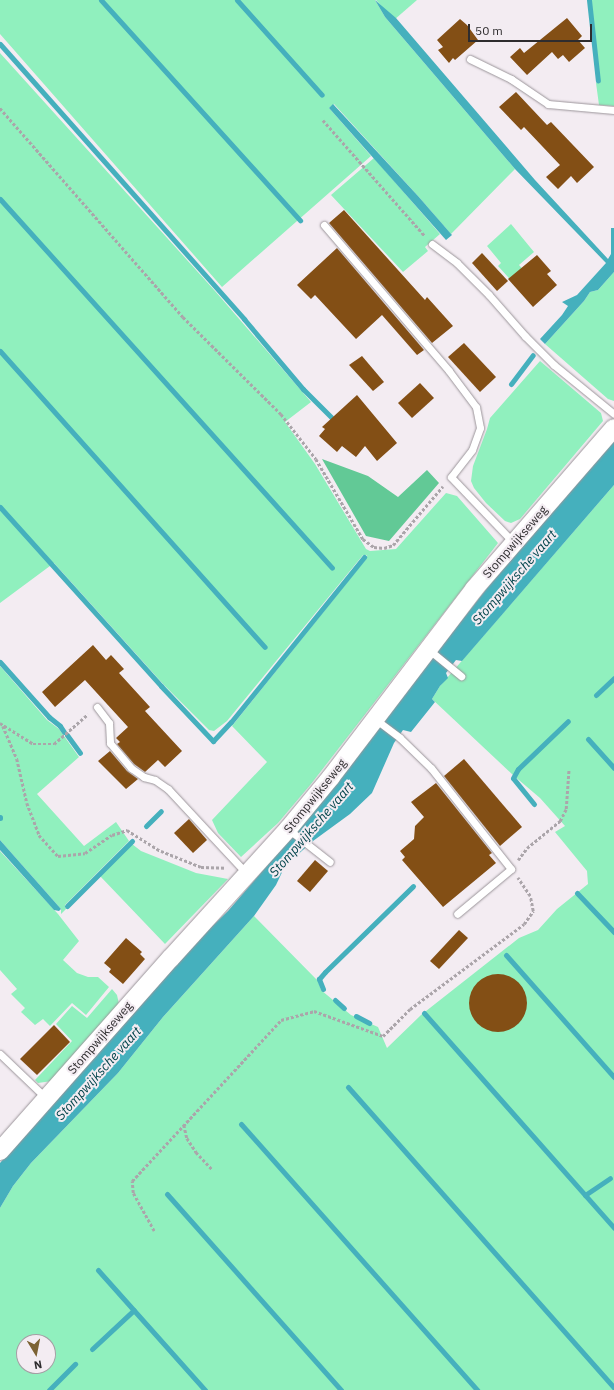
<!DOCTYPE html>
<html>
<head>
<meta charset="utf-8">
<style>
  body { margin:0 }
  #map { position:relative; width:614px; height:1390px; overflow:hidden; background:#f3ecf2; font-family:"IBM Plex Sans",sans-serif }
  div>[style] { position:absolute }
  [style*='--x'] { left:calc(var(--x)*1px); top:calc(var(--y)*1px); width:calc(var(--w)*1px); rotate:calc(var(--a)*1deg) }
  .green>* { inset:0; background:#90f0be }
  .forest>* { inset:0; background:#62c996 }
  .water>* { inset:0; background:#45b0bd }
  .stream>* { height:5px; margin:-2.5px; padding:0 2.5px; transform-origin:2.5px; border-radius:2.5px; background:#45b0bd }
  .building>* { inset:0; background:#834f15 }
  .round { border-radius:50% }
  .path>* { height:2.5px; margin-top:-1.25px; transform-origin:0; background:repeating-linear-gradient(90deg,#aba5aa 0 3px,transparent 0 5px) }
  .roads { filter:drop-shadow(0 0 1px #9b959a) drop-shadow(0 0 1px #9b959a) }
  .service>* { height:7px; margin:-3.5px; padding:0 3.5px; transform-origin:3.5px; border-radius:3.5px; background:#fff }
  .tertiary>* { height:18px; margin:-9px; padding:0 9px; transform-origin:9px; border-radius:9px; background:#fff }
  span { translate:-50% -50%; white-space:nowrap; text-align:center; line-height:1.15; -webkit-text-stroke:4px #f3ecf2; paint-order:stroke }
  .street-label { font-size:12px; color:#2e2c2e }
  .water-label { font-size:13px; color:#00434a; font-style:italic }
  .north { position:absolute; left:16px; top:1334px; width:40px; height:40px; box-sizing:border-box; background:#f3ecf2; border:1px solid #a49fa4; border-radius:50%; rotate:170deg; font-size:11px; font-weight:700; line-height:16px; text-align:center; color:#2e2c2e }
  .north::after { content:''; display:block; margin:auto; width:14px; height:18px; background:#7c6234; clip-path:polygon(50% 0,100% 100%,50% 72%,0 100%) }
  .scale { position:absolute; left:468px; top:24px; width:124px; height:18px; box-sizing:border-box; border:2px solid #2e2c2e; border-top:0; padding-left:5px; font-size:12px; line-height:14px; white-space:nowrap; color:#2e2c2e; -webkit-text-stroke:3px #f3ecf2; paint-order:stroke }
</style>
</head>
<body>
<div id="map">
  <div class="green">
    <div style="clip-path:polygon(0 0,375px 0,385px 17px,515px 169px,451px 234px,418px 196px,334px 104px,329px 108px,371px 156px,222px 287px,0 34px)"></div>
    <div style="clip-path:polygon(376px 0,417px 0,394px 20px)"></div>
    <div style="clip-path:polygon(591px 0,614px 0,614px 106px,599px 105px,596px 83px,600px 82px)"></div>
    <div style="clip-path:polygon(0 53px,215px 291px,311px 402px,285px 422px,315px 464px,366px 549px,370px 551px,396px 549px,446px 493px,457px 496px,498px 543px,311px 784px,278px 823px,241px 857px,218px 833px,212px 820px,267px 762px,232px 726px,366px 559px,367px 555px,363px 555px,227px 721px,214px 731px,209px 730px,164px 685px,54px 563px,0 603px)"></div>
    <div style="clip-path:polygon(374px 158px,440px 234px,425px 247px,428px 251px,403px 272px,331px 195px)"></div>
    <div style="clip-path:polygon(511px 224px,534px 252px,519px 265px,529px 276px,517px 287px,498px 266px,501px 263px,487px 246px)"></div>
    <div style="clip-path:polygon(614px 272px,614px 401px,608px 399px,545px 344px,584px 301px,590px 292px,598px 290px)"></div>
    <div style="clip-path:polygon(540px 361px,601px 413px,603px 421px,520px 519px,511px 523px,505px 521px,486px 503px,474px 488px,471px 481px,473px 466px,487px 429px,490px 418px)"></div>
    <div style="clip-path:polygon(evenodd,614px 485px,614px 1390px,0 1390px,0 1208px,13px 1186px,31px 1163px,118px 1073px,163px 1017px,254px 916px,318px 981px,321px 990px,351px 1015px,378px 1027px,387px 1048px,421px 1015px,519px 938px,538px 930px,557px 909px,588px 884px,587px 871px,555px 832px,565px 826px,540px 798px,513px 775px,432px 699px,440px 686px,614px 485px,24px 1342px,48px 1342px,48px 1366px,24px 1366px,24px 1342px)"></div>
    <div style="clip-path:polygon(0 666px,47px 720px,59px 729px,79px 757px,37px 794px,84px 846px,116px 822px,129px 841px,65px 905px,66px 909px,61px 914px,61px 909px,0 840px)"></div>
    <div style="clip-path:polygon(132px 844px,141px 851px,196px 873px,228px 879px,165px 944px,100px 876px)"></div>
    <div style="clip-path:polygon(0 851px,58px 914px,79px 941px,63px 960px,77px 973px,88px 977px,98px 977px,109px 987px,86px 1015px,72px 1003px,50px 1026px,43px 1019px,35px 1025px,21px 1012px,25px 1008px,11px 994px,17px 989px,0 970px)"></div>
    <div style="clip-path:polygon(112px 989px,117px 995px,119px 1004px,52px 1081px,38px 1083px,35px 1080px,72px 1041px,56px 1024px,72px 1006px,87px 1018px)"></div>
  </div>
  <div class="forest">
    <div style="clip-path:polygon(322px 459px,368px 476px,398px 497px,427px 470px,439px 483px,389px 541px,366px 536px)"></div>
  </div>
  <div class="water">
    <div style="clip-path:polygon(375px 0,396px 18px,535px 180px,608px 259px,611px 254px,611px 228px,614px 228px,614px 272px,598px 290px,590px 292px,584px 301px,545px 344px,540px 339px,562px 315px,568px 306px,562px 302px,577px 295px,606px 263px,515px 169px,385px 17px)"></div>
    <div style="clip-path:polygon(333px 104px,418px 196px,452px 235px,446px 240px,329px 108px)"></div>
    <div style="clip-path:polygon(614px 440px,614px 485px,462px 661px,456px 660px,446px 673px,448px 678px,440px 686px,432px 699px,435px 702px,411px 732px,403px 730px,394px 743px,372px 793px,350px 814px,313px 841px,285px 866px,276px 885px,254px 916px,163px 1017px,118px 1073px,31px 1163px,13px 1186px,0 1208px,0 1163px,200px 938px,228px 911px,290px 839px,488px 587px)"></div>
    <div style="clip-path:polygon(0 840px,61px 909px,59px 911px,54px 910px,0 850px)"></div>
  </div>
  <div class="stream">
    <div style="--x:101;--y:0;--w:297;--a:47.9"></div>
    <div style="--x:237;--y:0;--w:127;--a:48.2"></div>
    <div style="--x:589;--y:0;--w:81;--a:83.7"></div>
    <div style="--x:0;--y:44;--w:368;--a:48.4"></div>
    <div style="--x:244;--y:319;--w:92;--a:49.9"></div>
    <div style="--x:303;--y:389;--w:40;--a:45"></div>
    <div style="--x:0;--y:199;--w:496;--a:48"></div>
    <div style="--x:0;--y:351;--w:397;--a:48.2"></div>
    <div style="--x:511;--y:384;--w:36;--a:-53"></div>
    <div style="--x:0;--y:507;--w:241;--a:48"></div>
    <div style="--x:161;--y:686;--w:76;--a:46.6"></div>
    <div style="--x:213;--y:741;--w:26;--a:-47"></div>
    <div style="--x:231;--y:722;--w:212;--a:-51.1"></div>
    <div style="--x:0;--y:662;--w:74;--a:48.3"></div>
    <div style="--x:49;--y:717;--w:14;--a:39"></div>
    <div style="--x:60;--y:726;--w:7;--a:56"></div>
    <div style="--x:596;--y:695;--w:25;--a:-43"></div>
    <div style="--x:67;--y:735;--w:22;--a:54"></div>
    <div style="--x:588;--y:739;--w:39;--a:48"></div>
    <div style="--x:534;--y:804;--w:33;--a:-129"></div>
    <div style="--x:513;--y:778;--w:10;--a:-61"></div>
    <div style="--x:518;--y:769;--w:69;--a:-43.8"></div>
    <div style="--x:0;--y:817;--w:1;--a:90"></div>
    <div style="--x:146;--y:826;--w:21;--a:-45"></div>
    <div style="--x:577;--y:893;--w:54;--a:46.5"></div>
    <div style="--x:67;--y:906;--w:92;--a:-45"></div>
    <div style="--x:506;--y:955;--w:163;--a:48.5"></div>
    <div style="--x:323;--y:989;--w:11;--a:-112"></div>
    <div style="--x:319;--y:979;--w:9;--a:-49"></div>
    <div style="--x:325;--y:972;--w:123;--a:-44.3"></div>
    <div style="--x:335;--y:1000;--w:12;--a:42"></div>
    <div style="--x:424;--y:1013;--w:287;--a:48.5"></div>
    <div style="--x:356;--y:1016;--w:15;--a:28"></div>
    <div style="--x:348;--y:1087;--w:402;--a:48.5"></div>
    <div style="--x:241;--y:1124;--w:356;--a:48.4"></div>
    <div style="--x:167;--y:1194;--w:262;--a:48.4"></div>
    <div style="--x:585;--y:1195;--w:30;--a:-34"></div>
    <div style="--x:98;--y:1270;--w:161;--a:48.3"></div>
    <div style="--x:92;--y:1349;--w:57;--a:-42.9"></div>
    <div style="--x:49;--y:1390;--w:37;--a:-45"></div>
  </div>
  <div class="building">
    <div style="clip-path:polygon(567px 18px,582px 36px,578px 40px,585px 48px,569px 62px,563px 55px,558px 59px,552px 52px,527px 75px,510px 57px,520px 48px,524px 53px)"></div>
    <div style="clip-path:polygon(460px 19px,467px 25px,478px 40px,455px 60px,453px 58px,449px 63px,438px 50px,443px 47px,437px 40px)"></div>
    <div style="clip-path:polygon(516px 92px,547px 125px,551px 122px,594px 167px,577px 183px,571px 176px,558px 189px,546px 177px,560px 165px,524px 127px,521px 130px,499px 107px)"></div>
    <div style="clip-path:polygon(344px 210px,425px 300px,427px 297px,453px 326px,432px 343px,329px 223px)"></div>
    <div style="clip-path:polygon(337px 248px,424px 350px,417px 355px,382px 315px,356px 339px,315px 295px,311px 299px,297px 285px)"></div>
    <div style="clip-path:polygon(482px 253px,508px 281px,497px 291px,472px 263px)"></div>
    <div style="clip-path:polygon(537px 255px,551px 271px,547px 274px,557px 285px,533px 307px,508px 279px)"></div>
    <div style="clip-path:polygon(464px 343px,496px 377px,480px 392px,448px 357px)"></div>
    <div style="clip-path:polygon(362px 356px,384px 382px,373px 391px,349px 365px)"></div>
    <div style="clip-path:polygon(420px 383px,434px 398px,412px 418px,398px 403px)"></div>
    <div style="clip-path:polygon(357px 395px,397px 443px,377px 461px,365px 446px,356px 457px,342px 446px,337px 452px,319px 436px,325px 429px,322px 427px)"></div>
    <div style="clip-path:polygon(93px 645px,106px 660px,111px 655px,124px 669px,119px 673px,150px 707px,145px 711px,182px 751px,165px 767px,158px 760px,145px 772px,134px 764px,117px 744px,120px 742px,116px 738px,128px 727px,85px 680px,55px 707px,42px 692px)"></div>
    <div style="clip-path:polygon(110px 751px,127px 771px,138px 779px,126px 789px,98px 761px)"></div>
    <div style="clip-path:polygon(464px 759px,522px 827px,500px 846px,444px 776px)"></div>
    <div style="clip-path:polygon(436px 783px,492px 853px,489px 855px,496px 863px,443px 907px,402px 860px,405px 857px,400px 851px,414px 839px,415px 826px,424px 817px,411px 802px)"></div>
    <div style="clip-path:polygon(189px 819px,207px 840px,193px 853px,174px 833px)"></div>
    <div style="clip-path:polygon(315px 860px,328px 871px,310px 892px,297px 881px)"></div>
    <div style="clip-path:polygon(459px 930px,468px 938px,439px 969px,430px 961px)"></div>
    <div style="clip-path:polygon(126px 938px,142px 952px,140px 954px,145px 959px,123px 984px,109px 972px,111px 969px,104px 963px)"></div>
    <div class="round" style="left:469px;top:974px;width:58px;height:58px"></div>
    <div style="clip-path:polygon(54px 1025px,70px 1042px,37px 1075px,20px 1059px)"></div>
  </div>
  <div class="path">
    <div style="--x:0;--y:108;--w:278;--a:48.8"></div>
    <div style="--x:183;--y:317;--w:138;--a:44.7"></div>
    <div style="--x:281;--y:414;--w:57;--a:52.1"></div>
    <div style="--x:316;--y:459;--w:93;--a:59.6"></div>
    <div style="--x:363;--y:539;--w:14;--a:36"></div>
    <div style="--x:374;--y:547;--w:10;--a:6"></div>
    <div style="--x:384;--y:548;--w:9;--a:-18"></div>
    <div style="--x:393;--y:545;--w:77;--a:-49.7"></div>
    <div style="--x:323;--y:120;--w:154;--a:48.7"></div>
    <div style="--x:0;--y:723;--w:39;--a:32"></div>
    <div style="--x:33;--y:744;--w:21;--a:0"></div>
    <div style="--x:54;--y:744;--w:45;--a:-41.4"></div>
    <div style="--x:3;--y:726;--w:36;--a:67"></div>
    <div style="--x:17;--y:759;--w:45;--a:77.2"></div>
    <div style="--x:27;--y:803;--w:34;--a:69"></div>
    <div style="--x:39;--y:835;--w:28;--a:48"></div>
    <div style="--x:58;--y:856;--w:27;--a:-6"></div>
    <div style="--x:85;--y:853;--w:32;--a:-34"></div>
    <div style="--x:112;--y:835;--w:16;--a:-18"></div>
    <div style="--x:127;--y:830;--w:40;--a:32"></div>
    <div style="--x:161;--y:851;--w:43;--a:21.8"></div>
    <div style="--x:201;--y:867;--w:25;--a:2"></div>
    <div style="--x:518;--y:860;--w:15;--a:-53"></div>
    <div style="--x:527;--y:848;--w:43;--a:-39.3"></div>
    <div style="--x:560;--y:821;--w:13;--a:-63"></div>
    <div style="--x:566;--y:809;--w:39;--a:-86"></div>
    <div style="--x:184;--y:1125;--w:13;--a:77"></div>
    <div style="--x:187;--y:1138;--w:17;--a:57"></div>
    <div style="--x:196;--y:1152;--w:23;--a:47"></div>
    <div style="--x:154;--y:1231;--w:43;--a:-118.9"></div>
    <div style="--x:133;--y:1193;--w:12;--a:-95"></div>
    <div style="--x:132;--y:1181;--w:219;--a:-47.2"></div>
    <div style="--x:281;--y:1020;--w:34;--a:-15"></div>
    <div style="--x:314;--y:1011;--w:73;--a:19.9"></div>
    <div style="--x:383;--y:1036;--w:38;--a:-45"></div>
    <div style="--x:410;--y:1009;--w:142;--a:-36.7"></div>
    <div style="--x:524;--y:924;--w:16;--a:-55"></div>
    <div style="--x:533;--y:911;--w:15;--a:-101"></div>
    <div style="--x:530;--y:896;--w:22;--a:-124"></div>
  </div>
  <div class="roads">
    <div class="service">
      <div style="--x:470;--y:59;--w:46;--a:26"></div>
      <div style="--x:511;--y:79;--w:45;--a:34"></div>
      <div style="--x:548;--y:104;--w:66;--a:5.2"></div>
      <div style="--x:324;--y:225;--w:192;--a:49.4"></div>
      <div style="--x:449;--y:371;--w:45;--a:53.1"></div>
      <div style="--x:476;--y:407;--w:21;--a:79"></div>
      <div style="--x:480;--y:428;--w:23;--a:110"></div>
      <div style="--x:472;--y:450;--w:34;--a:128"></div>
      <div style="--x:451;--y:477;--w:90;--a:46.4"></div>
      <div style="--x:432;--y:244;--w:31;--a:37"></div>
      <div style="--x:457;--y:263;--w:45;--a:45"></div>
      <div style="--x:489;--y:295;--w:55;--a:48.7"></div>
      <div style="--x:525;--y:336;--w:41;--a:45"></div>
      <div style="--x:554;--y:365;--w:77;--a:39.2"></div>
      <div style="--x:428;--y:649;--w:43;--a:39.3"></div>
      <div style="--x:97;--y:707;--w:20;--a:53"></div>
      <div style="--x:109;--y:723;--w:20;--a:87"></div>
      <div style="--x:110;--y:743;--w:33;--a:50"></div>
      <div style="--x:131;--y:768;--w:16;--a:35"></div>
      <div style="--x:144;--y:777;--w:11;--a:15"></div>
      <div style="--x:155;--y:780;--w:16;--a:35"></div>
      <div style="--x:168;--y:789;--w:116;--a:47.1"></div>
      <div style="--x:375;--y:719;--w:31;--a:37"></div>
      <div style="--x:400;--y:738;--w:43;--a:44.1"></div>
      <div style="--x:431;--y:768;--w:129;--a:51.6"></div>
      <div style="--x:511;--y:869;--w:70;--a:140.2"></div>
      <div style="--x:288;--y:829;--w:53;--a:38.2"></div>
      <div style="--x:0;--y:1054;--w:64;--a:43.7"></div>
    </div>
    <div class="tertiary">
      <div style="--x:0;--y:1151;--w:258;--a:-48.5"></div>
      <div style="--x:171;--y:958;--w:174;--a:-47.8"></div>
      <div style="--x:288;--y:829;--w:67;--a:-50.4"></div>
      <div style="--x:331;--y:777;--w:236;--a:-52.7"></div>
      <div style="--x:474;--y:589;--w:213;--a:-49"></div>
    </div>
  </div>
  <div class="street-label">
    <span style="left:515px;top:542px;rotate:-49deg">Stompwijkseweg</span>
    <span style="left:315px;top:796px;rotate:-51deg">Stompwijkseweg</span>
    <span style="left:100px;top:1038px;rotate:-49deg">Stompwijkseweg</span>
  </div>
  <div class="water-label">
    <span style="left:515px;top:578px;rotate:-49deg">Stompwijksche vaart</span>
    <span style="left:312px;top:830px;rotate:-49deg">Stompwijksche vaart</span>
    <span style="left:99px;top:1074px;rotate:-48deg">Stompwijksche vaart</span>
  </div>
  <div class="north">N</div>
  <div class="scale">50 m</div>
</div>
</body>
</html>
